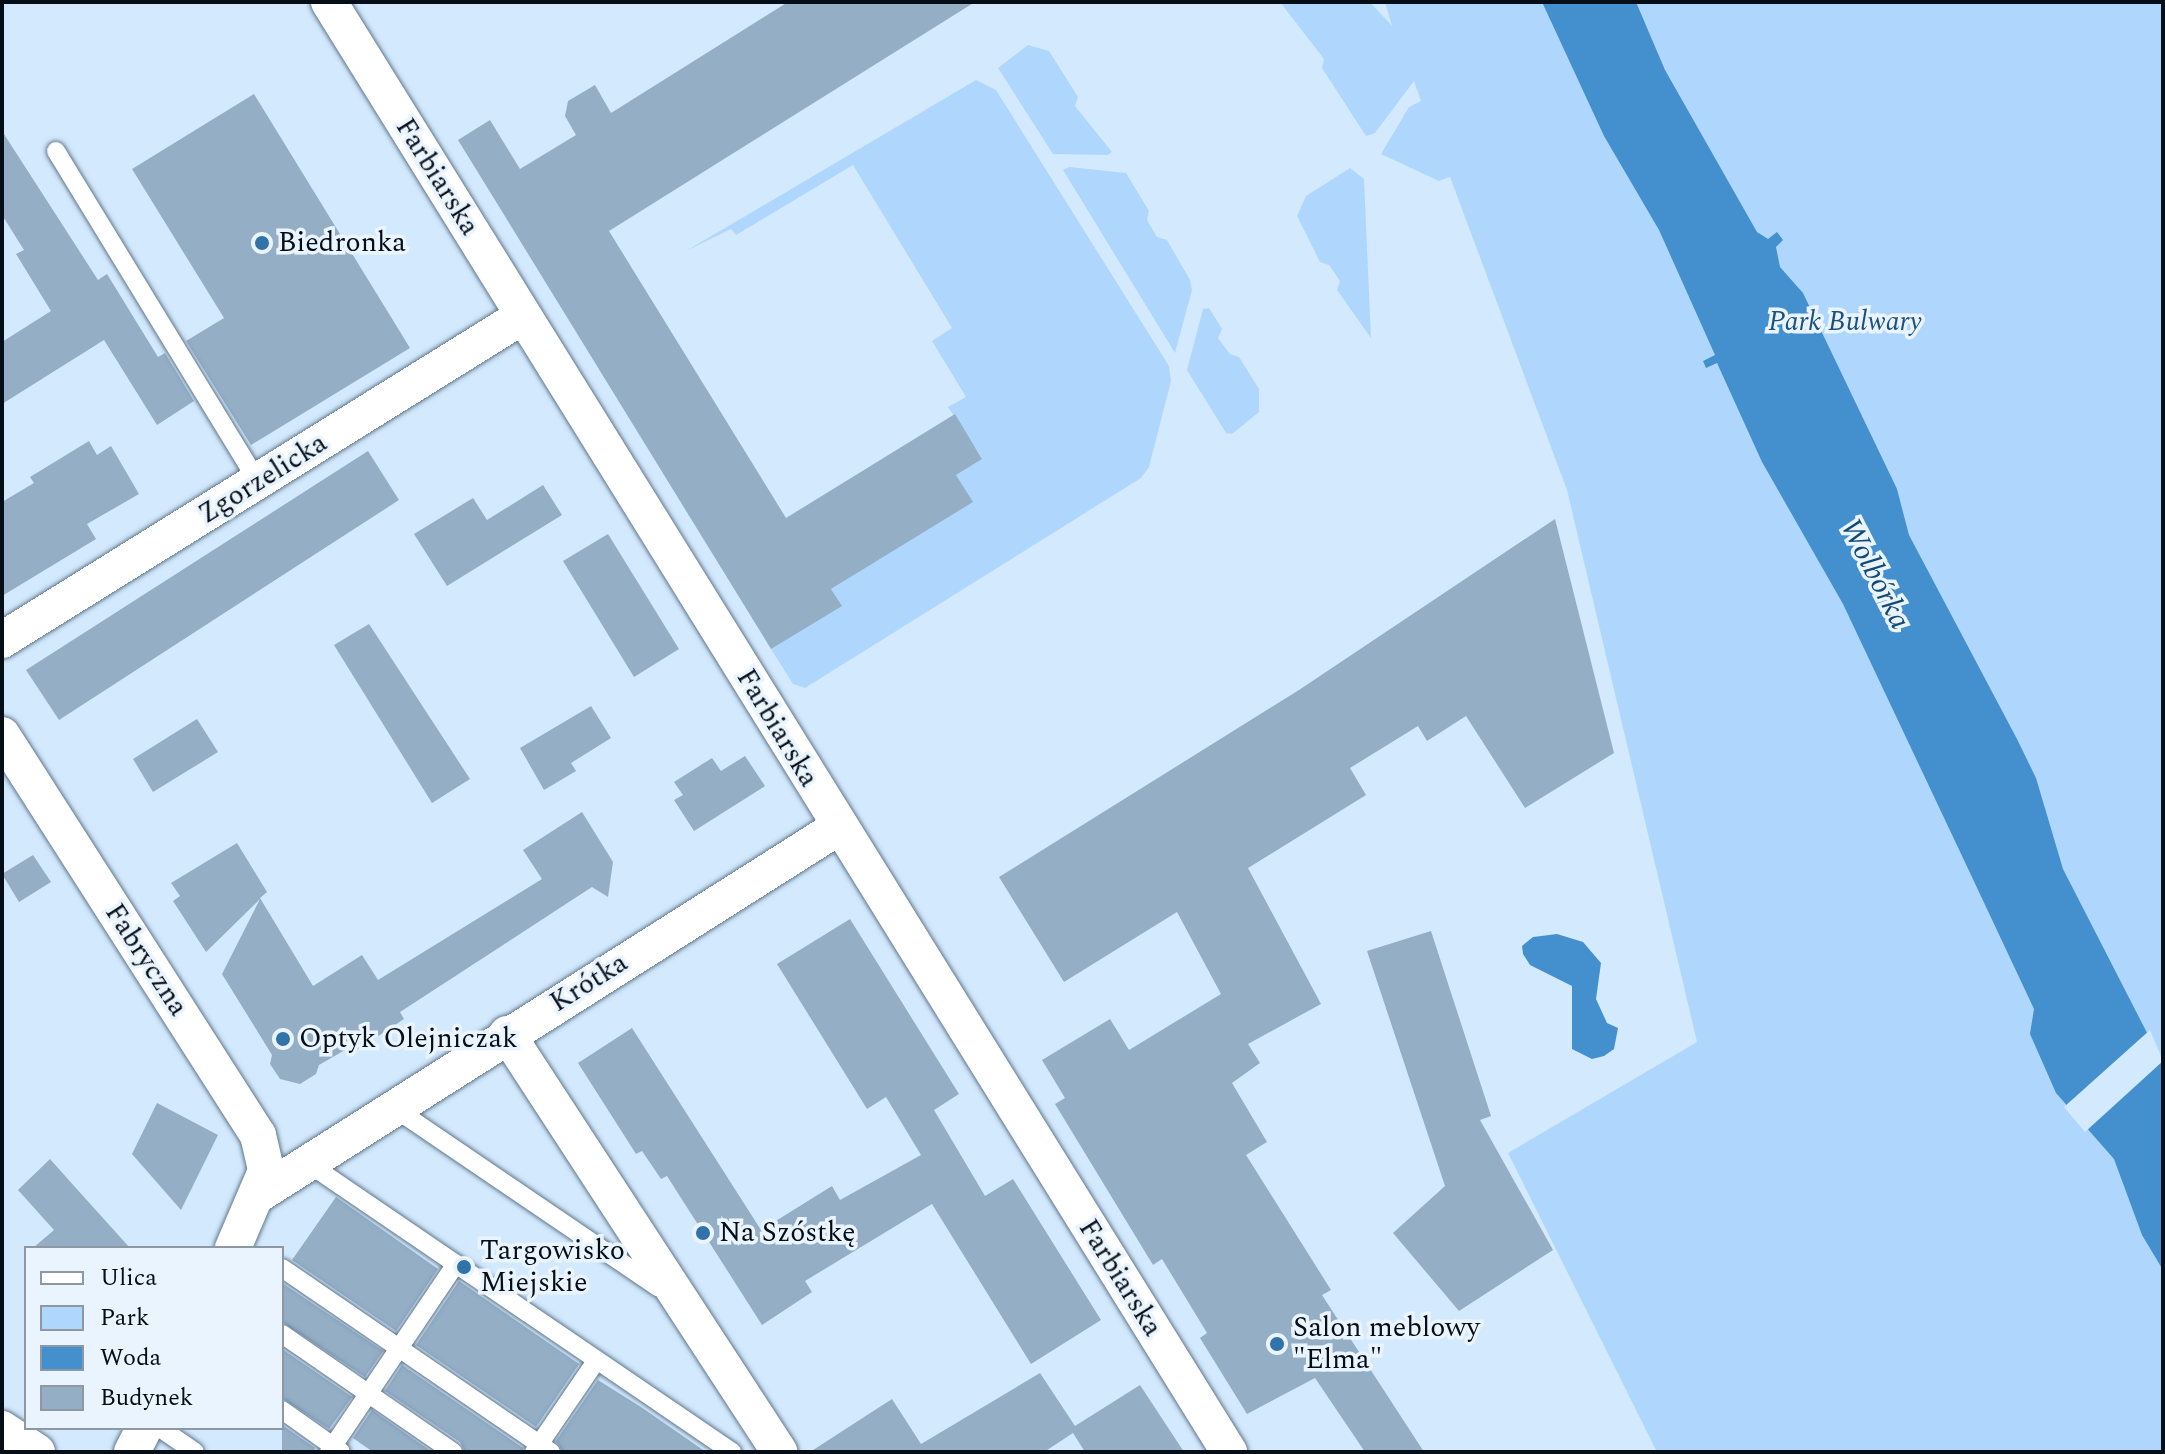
<!DOCTYPE html>
<html>
<head>
<meta charset="utf-8">
<style>
  body { margin:0 }
  #map { position:relative; width:2165px; height:1454px; overflow:hidden; background:#d3e9fd; font-family:Spectral,serif }
  div>[style] { position:absolute }
  [style*='--x'] { left:calc(var(--x)*1px); top:calc(var(--y)*1px); width:calc(var(--w)*1px); rotate:calc(var(--a)*1deg) }
  .green>* { inset:0; background:#afd7fd }
  .water>* { inset:0; background:#4490cf }
  .pier>* { inset:0; background:#d3e9fd }
  .building>* { inset:0; background:#94aec6 }
  .roads { filter:drop-shadow(0 0 2px #5f778e) drop-shadow(0 0 2px #5f778e) }
  .service>* { height:18px; margin:-9px; padding:0 9px; transform-origin:9px; border-radius:9px; background:#fff }
  .minor>* { height:36px; margin:-18px; padding:0 18px; transform-origin:18px; border-radius:18px; background:#fff }
  .dots>* { width:22px; height:22px; translate:-50% -50%; box-sizing:border-box; border:4px solid #eaf4ff; border-radius:50% }
  span { translate:-50% -50%; white-space:nowrap; text-align:center; line-height:1.15; -webkit-text-stroke:7px #eaf4ff; paint-order:stroke }
  .street-label { font-size:28px; color:#050d16 }
  .poi-label { font-size:28px; color:#050d16 }
  .left { translate:0 -50%; text-align:left }
  .park-label { font-size:28px; color:#1c527d; font-style:italic }
  .water-label { font-size:30px; color:#124a75; font-style:italic }
  .frame { position:absolute; inset:0; border:4px solid #050d16; pointer-events:none }
  .legend { position:absolute; left:24px; top:1246px; width:260px; height:184px; box-sizing:border-box; background:#eaf4ff; border:2px solid #8e98a2; margin:0; padding:10px 14px; list-style:none; font-size:24px; color:#050d16 }
  .legend li { display:flex; align-items:center; gap:16px; height:40px }
  .legend b { width:40px; border:2px solid #8e98a2 }
</style>
</head>
<body>
<div id="map">
  <div class="green">
    <div style="clip-path:polygon(1280px 2px,1370px 2px,1392px 26px,1385px 2px,2163px 2px,2163px 1452px,1657px 1452px,1508px 1153px,1697px 1042px,1567px 490px,1450px 177px,1439px 181px,1381px 154px,1409px 107px,1421px 101px,1414px 81px,1375px 133px,1366px 136px,1322px 68px,1324px 59px)"></div>
    <div style="clip-path:polygon(1028px 45px,1049px 51px,1078px 97px,1075px 106px,1112px 152px,1108px 155px,1053px 154px,998px 68px)"></div>
    <div style="clip-path:polygon(976px 80px,996px 90px,1169px 366px,1171px 381px,1149px 467px,1141px 478px,805px 688px,793px 684px,771px 649px,841px 605px,831px 589px,972px 502px,956px 475px,982px 458px,948px 407px,966px 397px,932px 341px,952px 328px,853px 165px,736px 235px,731px 229px,686px 251px)"></div>
    <div style="clip-path:polygon(1069px 167px,1126px 173px,1149px 211px,1147px 220px,1157px 237px,1167px 240px,1190px 280px,1192px 290px,1175px 353px,1063px 170px)"></div>
    <div style="clip-path:polygon(1350px 168px,1364px 179px,1371px 338px,1337px 290px,1340px 281px,1329px 265px,1320px 262px,1297px 216px,1306px 196px)"></div>
    <div style="clip-path:polygon(1209px 308px,1222px 329px,1218px 338px,1230px 354px,1239px 357px,1259px 389px,1259px 412px,1232px 434px,1226px 433px,1187px 370px,1203px 309px)"></div>
  </div>
  <div class="water">
    <div style="clip-path:polygon(1542px 2px,1636px 2px,1665px 70px,1757px 232px,1768px 239px,1777px 232px,1783px 240px,1776px 247px,1780px 267px,1803px 293px,1897px 489px,1909px 535px,2017px 739px,2036px 778px,2063px 869px,2163px 1064px,2163px 1270px,2142px 1235px,2114px 1159px,2056px 1093px,2030px 1034px,2034px 1009px,1971px 875px,1843px 604px,1762px 462px,1717px 363px,1706px 368px,1703px 361px,1715px 355px,1659px 230px,1604px 136px)"></div>
    <div style="clip-path:polygon(1557px 934px,1583px 942px,1601px 963px,1596px 999px,1607px 1023px,1618px 1028px,1614px 1049px,1604px 1056px,1592px 1059px,1572px 1049px,1572px 986px,1530px 965px,1523px 954px,1522px 946px,1533px 937px)"></div>
  </div>
  <div class="pier">
    <div style="clip-path:polygon(2150px 1030px,2163px 1061px,2085px 1132px,2064px 1107px)"></div>
  </div>
  <div class="building">
    <div style="clip-path:polygon(788px 2px,975px 2px,609px 231px,786px 518px,955px 414px,982px 459px,956px 475px,973px 502px,831px 589px,842px 606px,771px 649px,458px 140px,490px 120px,520px 169px,576px 135px,565px 116px,568px 101px,595px 85px,611px 113px)"></div>
    <div style="clip-path:polygon(254px 94px,410px 348px,251px 445px,186px 341px,224px 318px,132px 169px)"></div>
    <div style="clip-path:polygon(2px 131px,98px 280px,107px 274px,158px 357px,165px 353px,194px 401px,157px 425px,104px 340px,2px 404px,2px 342px,51px 311px,16px 254px,24px 250px,2px 215px)"></div>
    <div style="clip-path:polygon(89px 441px,97px 455px,111px 446px,139px 494px,87px 524px,96px 539px,2px 596px,2px 502px,34px 483px,30px 477px)"></div>
    <div style="clip-path:polygon(368px 451px,399px 500px,59px 720px,26px 670px)"></div>
    <div style="clip-path:polygon(543px 485px,562px 515px,447px 586px,414px 534px,473px 498px,487px 520px)"></div>
    <div style="clip-path:polygon(1555px 519px,1614px 753px,1525px 808px,1466px 716px,1427px 741px,1418px 726px,1350px 768px,1366px 795px,1248px 868px,1321px 1004px,1248px 1044px,1260px 1063px,1232px 1083px,1267px 1142px,1246px 1155px,1331px 1290px,1322px 1295px,1424px 1452px,1365px 1452px,1315px 1378px,1247px 1414px,1200px 1338px,1207px 1333px,1162px 1259px,1153px 1265px,1055px 1104px,1065px 1098px,1042px 1060px,1110px 1019px,1129px 1050px,1221px 994px,1177px 912px,1064px 982px,999px 877px,1299px 690px)"></div>
    <div style="clip-path:polygon(608px 534px,679px 649px,634px 677px,563px 561px)"></div>
    <div style="clip-path:polygon(369px 624px,470px 779px,432px 803px,334px 645px)"></div>
    <div style="clip-path:polygon(591px 706px,611px 738px,571px 763px,576px 771px,544px 790px,520px 748px)"></div>
    <div style="clip-path:polygon(197px 719px,218px 752px,153px 792px,133px 759px)"></div>
    <div style="clip-path:polygon(745px 756px,765px 786px,694px 831px,674px 800px,683px 795px,674px 782px,712px 758px,721px 771px)"></div>
    <div style="clip-path:polygon(582px 812px,613px 862px,608px 897px,592px 887px,400px 1012px,404px 1019px,354px 1052px,345px 1050px,319px 1065px,316px 1074px,300px 1084px,280px 1079px,270px 1064px,272px 1055px,222px 974px,260px 899px,206px 952px,173px 901px,180px 896px,171px 883px,237px 843px,267px 892px,260px 898px,313px 986px,362px 955px,378px 980px,542px 879px,523px 850px)"></div>
    <div style="clip-path:polygon(33px 855px,51px 882px,19px 902px,2px 874px)"></div>
    <div style="clip-path:polygon(850px 919px,959px 1094px,934px 1110px,985px 1196px,1013px 1179px,1101px 1320px,1031px 1364px,932px 1204px,805px 1281px,812px 1292px,762px 1325px,667px 1176px,661px 1179px,642px 1151px,636px 1154px,578px 1063px,632px 1028px,761px 1230px,832px 1186px,840px 1200px,921px 1155px,886px 1097px,867px 1109px,777px 964px)"></div>
    <div style="clip-path:polygon(1431px 931px,1491px 1116px,1480px 1120px,1553px 1250px,1459px 1311px,1393px 1233px,1445px 1186px,1367px 951px)"></div>
    <div style="clip-path:polygon(157px 1103px,218px 1135px,181px 1210px,132px 1154px)"></div>
    <div style="clip-path:polygon(50px 1159px,75px 1187px,130px 1248px,33px 1248px,54px 1230px,18px 1190px)"></div>
    <div style="clip-path:polygon(336px 1197px,438px 1269px,396px 1331px,292px 1260px)"></div>
    <div style="clip-path:polygon(459px 1281px,579px 1364px,536px 1427px,416px 1345px)"></div>
    <div style="clip-path:polygon(282px 1283px,383px 1351px,365px 1377px,282px 1322px)"></div>
    <div style="clip-path:polygon(282px 1349px,352px 1397px,329px 1429px,282px 1398px)"></div>
    <div style="clip-path:polygon(402px 1365px,523px 1448px,522px 1452px,465px 1452px,460px 1442px,385px 1391px)"></div>
    <div style="clip-path:polygon(1040px 1373px,1075px 1426px,1140px 1385px,1184px 1452px,1085px 1452px,1073px 1433px,1044px 1452px,810px 1452px,892px 1399px,921px 1444px)"></div>
    <div style="clip-path:polygon(598px 1380px,641px 1407px,706px 1452px,563px 1452px,556px 1441px)"></div>
    <div style="clip-path:polygon(372px 1410px,432px 1452px,373px 1452px,353px 1438px)"></div>
    <div style="clip-path:polygon(282px 1425px,315px 1448px,313px 1452px,282px 1452px)"></div>
  </div>
  <div class="roads">
    <div class="service">
      <div style="--x:56;--y:151;--w:388;--a:58.6"></div>
      <div style="--x:397;--y:1104;--w:12;--a:59"></div>
      <div style="--x:403;--y:1114;--w:308;--a:34.2"></div>
      <div style="--x:658;--y:1287;--w:6;--a:-31"></div>
      <div style="--x:310;--y:1159;--w:14;--a:54"></div>
      <div style="--x:318;--y:1170;--w:501;--a:34.26"></div>
      <div style="--x:282;--y:1268;--w:326;--a:34.4"></div>
      <div style="--x:282;--y:1334;--w:208;--a:34.6"></div>
      <div style="--x:282;--y:1410;--w:72;--a:35.4"></div>
      <div style="--x:160;--y:1428;--w:42;--a:34.4"></div>
      <div style="--x:329;--y:1452;--w:227;--a:-56"></div>
      <div style="--x:534;--y:1452;--w:110;--a:-55.7"></div>
    </div>
    <div class="minor">
      <div style="--x:329;--y:2;--w:1707;--a:58.17"></div>
      <div style="--x:2;--y:640;--w:614;--a:-31.88"></div>
      <div style="--x:2;--y:735;--w:475;--a:57.4"></div>
      <div style="--x:258;--y:1135;--w:37;--a:77"></div>
      <div style="--x:266;--y:1171;--w:84;--a:113.2"></div>
      <div style="--x:507;--y:1034;--w:499;--a:56.9"></div>
      <div style="--x:261;--y:1193;--w:682;--a:-32.36"></div>
      <div style="--x:2;--y:1429;--w:42;--a:33.3"></div>
      <div style="--x:132;--y:1452;--w:27;--a:-63"></div>
    </div>
  </div>
  <div class="dots">
    <div style="left:262px;top:243px;background:#3172a8"></div>
    <div style="left:283px;top:1039px;background:#3172a8"></div>
    <div style="left:703px;top:1233px;background:#3172a8"></div>
    <div style="left:464px;top:1267px;background:#3172a8"></div>
    <div style="left:1277px;top:1344px;background:#3172a8"></div>
  </div>
  <div class="street-label">
    <span style="left:437px;top:177px;rotate:58deg">Farbiarska</span>
    <span style="left:263px;top:479px;rotate:-32deg">Zgorzelicka</span>
    <span style="left:777px;top:728px;rotate:59deg">Farbiarska</span>
    <span style="left:146px;top:960px;rotate:57deg">Fabryczna</span>
    <span style="left:589px;top:983px;rotate:-32deg">Krótka</span>
    <span style="left:1120px;top:1278px;rotate:58deg">Farbiarska</span>
  </div>
  <div class="poi-label">
    <span class="left" style="left:278px;top:243px">Biedronka</span>
    <span class="left" style="left:299px;top:1039px">Optyk Olejniczak</span>
    <span class="left" style="left:719px;top:1233px">Na Szóstkę</span>
    <span class="left" style="left:480px;top:1267px">Targowisko<br>Miejskie</span>
    <span class="left" style="left:1293px;top:1344px">Salon meblowy<br>"Elma"</span>
  </div>
  <div class="park-label">
    <span style="left:1845px;top:322px">Park Bulwary</span>
  </div>
  <div class="water-label">
    <span style="left:1875px;top:574px;rotate:63deg">Wolbórka</span>
  </div>
  <div class="frame"></div>
  <ul class="legend">
  <li><b style="height:10px;background:#fff"></b>Ulica</li>
  <li><b style="height:22px;background:#afd7fd"></b>Park</li>
  <li><b style="height:22px;background:#4490cf"></b>Woda</li>
  <li><b style="height:22px;background:#94aec6"></b>Budynek</li>
  </ul>
</div>
</body>
</html>
